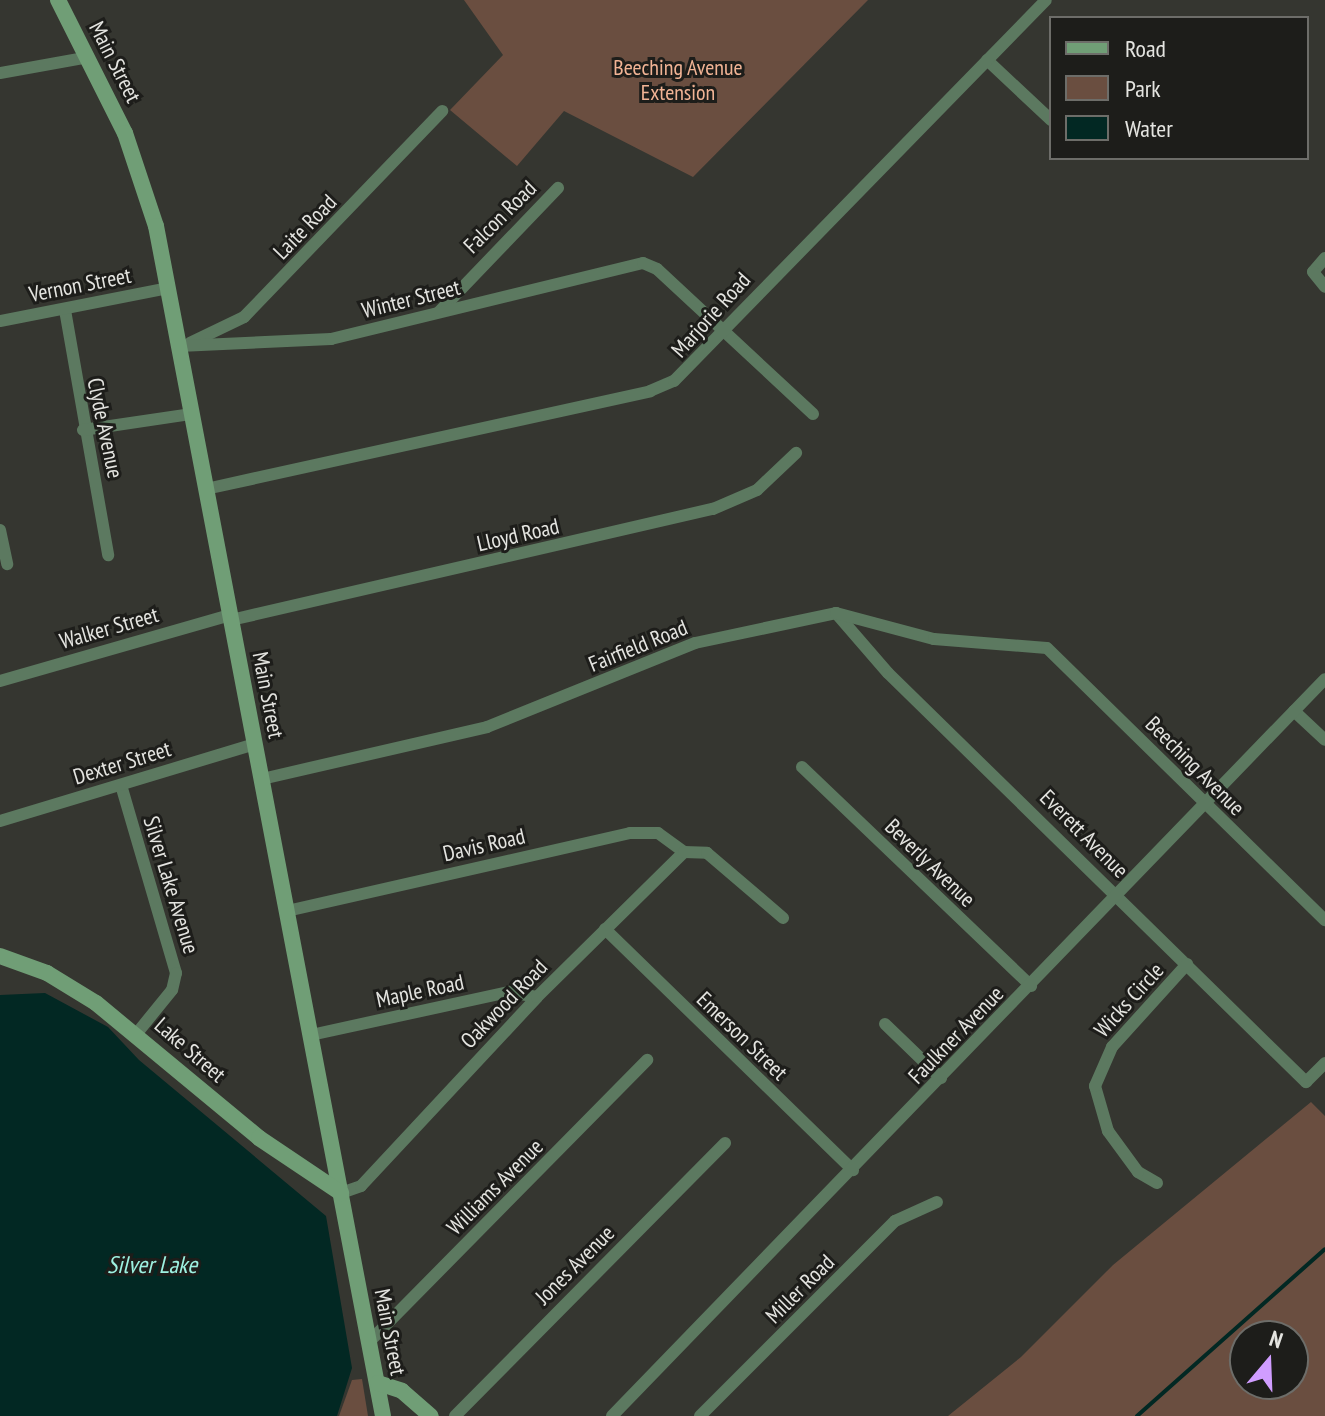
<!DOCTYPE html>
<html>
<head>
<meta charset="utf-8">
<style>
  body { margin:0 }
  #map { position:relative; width:1325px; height:1416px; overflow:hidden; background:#353630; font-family:"PT Sans Narrow",sans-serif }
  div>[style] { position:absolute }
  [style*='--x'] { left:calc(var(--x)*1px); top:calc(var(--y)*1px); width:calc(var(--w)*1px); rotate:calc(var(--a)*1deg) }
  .green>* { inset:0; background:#6a4e40 }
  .water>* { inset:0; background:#022823 }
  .stream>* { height:4px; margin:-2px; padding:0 2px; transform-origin:2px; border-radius:2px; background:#022823 }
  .street>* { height:12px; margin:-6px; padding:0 6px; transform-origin:6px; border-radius:6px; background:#5c7960 }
  .secondary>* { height:16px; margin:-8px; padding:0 8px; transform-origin:8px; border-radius:8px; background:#709e76 }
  span { translate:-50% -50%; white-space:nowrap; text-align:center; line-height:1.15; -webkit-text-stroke:6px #1d1d1a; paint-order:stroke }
  .street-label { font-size:22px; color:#e4e4e0 }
  .park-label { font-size:22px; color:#f2b495 }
  .water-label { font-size:24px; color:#9df1e1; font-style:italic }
  .legend { position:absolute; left:1049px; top:16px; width:260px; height:144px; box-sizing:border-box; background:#1d1d1a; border:2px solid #6d6d69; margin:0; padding:10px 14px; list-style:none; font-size:24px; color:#e4e4e0 }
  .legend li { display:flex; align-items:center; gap:16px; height:40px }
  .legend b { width:40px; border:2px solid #6d6d69 }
  .north { position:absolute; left:1229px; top:1320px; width:80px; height:80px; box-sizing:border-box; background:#1d1d1a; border:2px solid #6d6d69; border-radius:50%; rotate:19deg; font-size:22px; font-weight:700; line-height:32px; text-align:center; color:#e4e4e0 }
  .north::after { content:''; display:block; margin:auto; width:28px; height:36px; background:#d09dff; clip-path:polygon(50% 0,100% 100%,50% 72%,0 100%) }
</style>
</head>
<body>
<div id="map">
  <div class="green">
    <div style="clip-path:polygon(464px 0,868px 0,693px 177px,564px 111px,517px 166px,450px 110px,503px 55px)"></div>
    <div style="clip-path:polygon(evenodd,1311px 1102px,1325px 1116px,1325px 1416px,948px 1416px,1021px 1357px,1113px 1265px,1311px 1102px,1293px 1336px,1293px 1384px,1245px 1384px,1245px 1336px,1293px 1336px)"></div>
    <div style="clip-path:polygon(362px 1379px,368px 1416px,339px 1416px,352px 1380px)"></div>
  </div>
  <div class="water">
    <div style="clip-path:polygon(45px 993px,108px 1027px,139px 1060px,326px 1216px,352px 1368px,337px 1416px,0 1416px,0 995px)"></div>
  </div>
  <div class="stream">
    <div style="--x:1137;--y:1416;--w:251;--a:-41.6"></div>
  </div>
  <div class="street">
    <div style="--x:987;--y:60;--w:88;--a:43.2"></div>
    <div style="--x:0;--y:73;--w:90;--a:-10.2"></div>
    <div style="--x:1325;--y:258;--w:18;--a:131"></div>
    <div style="--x:1313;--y:272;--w:19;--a:51"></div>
    <div style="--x:65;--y:310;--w:249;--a:80"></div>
    <div style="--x:439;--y:312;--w:172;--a:-46.2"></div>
    <div style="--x:0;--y:321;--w:171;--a:-11.1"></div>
    <div style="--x:190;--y:343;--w:60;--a:-25.7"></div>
    <div style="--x:244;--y:317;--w:286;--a:-46.1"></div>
    <div style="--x:179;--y:346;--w:152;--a:-2.6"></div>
    <div style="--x:331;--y:339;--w:321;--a:-13.7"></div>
    <div style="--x:643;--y:263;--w:15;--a:23"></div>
    <div style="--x:657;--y:269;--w:213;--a:42.9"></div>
    <div style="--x:83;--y:430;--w:110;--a:-8.4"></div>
    <div style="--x:206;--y:489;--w:455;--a:-12.4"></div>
    <div style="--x:650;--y:391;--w:26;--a:-23"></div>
    <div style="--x:674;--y:381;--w:532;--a:-45.68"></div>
    <div style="--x:0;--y:530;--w:35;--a:78"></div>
    <div style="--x:836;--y:613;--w:79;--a:49.1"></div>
    <div style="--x:888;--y:673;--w:585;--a:44.38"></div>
    <div style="--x:1306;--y:1082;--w:27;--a:-45"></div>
    <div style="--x:231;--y:620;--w:495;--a:-13"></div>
    <div style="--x:713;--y:509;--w:48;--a:-23.4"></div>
    <div style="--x:757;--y:490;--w:54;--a:-43.5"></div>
    <div style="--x:0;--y:681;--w:239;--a:-16"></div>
    <div style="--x:1294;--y:711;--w:42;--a:43.1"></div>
    <div style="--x:802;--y:767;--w:317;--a:43.7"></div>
    <div style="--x:262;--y:779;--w:231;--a:-13"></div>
    <div style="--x:487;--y:727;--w:224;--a:-22"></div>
    <div style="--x:695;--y:643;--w:144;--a:-12"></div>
    <div style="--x:836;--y:613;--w:101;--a:14.9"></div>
    <div style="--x:934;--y:639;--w:113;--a:4.6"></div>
    <div style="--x:1047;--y:648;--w:389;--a:44.4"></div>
    <div style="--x:121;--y:785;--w:196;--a:73.7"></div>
    <div style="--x:176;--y:973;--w:17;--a:103"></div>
    <div style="--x:172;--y:990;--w:55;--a:129.1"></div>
    <div style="--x:0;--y:821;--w:266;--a:-16.8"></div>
    <div style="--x:287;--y:911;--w:352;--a:-12.8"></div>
    <div style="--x:630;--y:833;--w:28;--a:0"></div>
    <div style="--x:658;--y:833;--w:32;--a:36"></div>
    <div style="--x:605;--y:929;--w:346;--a:44.2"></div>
    <div style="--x:885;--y:1024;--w:78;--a:44"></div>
    <div style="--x:311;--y:1035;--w:203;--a:-12.3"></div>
    <div style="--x:509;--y:992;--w:28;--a:10"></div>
    <div style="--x:1157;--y:1183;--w:22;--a:-150"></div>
    <div style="--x:1138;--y:1172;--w:51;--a:-126.2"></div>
    <div style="--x:1108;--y:1131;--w:47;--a:-106.1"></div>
    <div style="--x:1095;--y:1086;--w:43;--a:-66.4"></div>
    <div style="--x:1112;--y:1047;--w:112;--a:-47.9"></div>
    <div style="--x:341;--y:1193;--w:21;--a:-19"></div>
    <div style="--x:361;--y:1186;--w:258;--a:-47"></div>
    <div style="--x:537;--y:997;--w:206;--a:-44.6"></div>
    <div style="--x:684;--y:852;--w:23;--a:2"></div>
    <div style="--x:707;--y:853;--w:100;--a:40.5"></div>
    <div style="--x:370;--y:1341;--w:395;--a:-45.4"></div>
    <div style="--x:455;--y:1416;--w:384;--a:-45.3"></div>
    <div style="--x:612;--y:1416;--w:1025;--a:-45.95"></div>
    <div style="--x:700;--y:1416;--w:276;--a:-45"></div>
    <div style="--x:895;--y:1221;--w:46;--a:-24.3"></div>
  </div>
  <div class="secondary">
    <div style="--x:58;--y:0;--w:149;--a:63.3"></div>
    <div style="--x:125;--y:133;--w:98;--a:71.6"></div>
    <div style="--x:156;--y:226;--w:1211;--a:79.2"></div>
    <div style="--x:0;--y:956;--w:50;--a:19.9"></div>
    <div style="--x:47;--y:973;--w:57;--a:31.5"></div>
    <div style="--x:96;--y:1003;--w:212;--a:39.6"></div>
    <div style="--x:259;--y:1138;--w:99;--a:33.9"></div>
    <div style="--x:378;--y:1383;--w:25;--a:18"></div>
    <div style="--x:402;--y:1391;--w:38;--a:41"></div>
  </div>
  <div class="street-label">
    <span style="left:115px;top:62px;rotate:63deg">Main Street</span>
    <span style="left:500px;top:217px;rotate:-45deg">Falcon Road</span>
    <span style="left:305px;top:227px;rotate:-46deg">Laite Road</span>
    <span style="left:80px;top:285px;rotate:-11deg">Vernon Street</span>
    <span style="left:411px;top:299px;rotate:-14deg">Winter Street</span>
    <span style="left:711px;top:315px;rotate:-48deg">Marjorie Road</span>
    <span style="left:105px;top:428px;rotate:78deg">Clyde Avenue</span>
    <span style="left:518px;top:535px;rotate:-13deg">Lloyd Road</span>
    <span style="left:109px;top:628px;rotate:-16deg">Walker Street</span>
    <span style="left:638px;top:646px;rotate:-22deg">Fairfield Road</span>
    <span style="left:268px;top:695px;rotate:79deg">Main Street</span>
    <span style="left:122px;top:763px;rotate:-17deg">Dexter Street</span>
    <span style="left:1195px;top:766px;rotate:45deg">Beeching Avenue</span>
    <span style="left:1084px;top:834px;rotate:45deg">Everett Avenue</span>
    <span style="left:484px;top:845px;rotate:-13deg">Davis Road</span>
    <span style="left:930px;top:863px;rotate:44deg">Beverly Avenue</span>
    <span style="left:171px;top:885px;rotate:73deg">Silver Lake Avenue</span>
    <span style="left:420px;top:991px;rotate:-12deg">Maple Road</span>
    <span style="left:1129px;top:1000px;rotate:-48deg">Wicks Circle</span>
    <span style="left:504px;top:1004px;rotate:-46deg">Oakwood Road</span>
    <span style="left:956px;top:1035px;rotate:-46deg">Faulkner Avenue</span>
    <span style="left:742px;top:1036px;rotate:44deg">Emerson Street</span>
    <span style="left:190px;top:1050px;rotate:41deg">Lake Street</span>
    <span style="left:495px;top:1187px;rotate:-45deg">Williams Avenue</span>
    <span style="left:575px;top:1265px;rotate:-45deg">Jones Avenue</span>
    <span style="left:800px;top:1289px;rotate:-45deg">Miller Road</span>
    <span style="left:390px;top:1332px;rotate:79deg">Main Street</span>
  </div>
  <div class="park-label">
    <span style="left:678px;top:80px">Beeching Avenue<br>Extension</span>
  </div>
  <div class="water-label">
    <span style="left:152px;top:1265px">Silver Lake</span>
  </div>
  <ul class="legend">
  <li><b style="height:10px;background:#709e76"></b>Road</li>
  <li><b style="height:22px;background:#6a4e40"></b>Park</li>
  <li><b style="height:22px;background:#022823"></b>Water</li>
  </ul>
  <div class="north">N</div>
</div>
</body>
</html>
